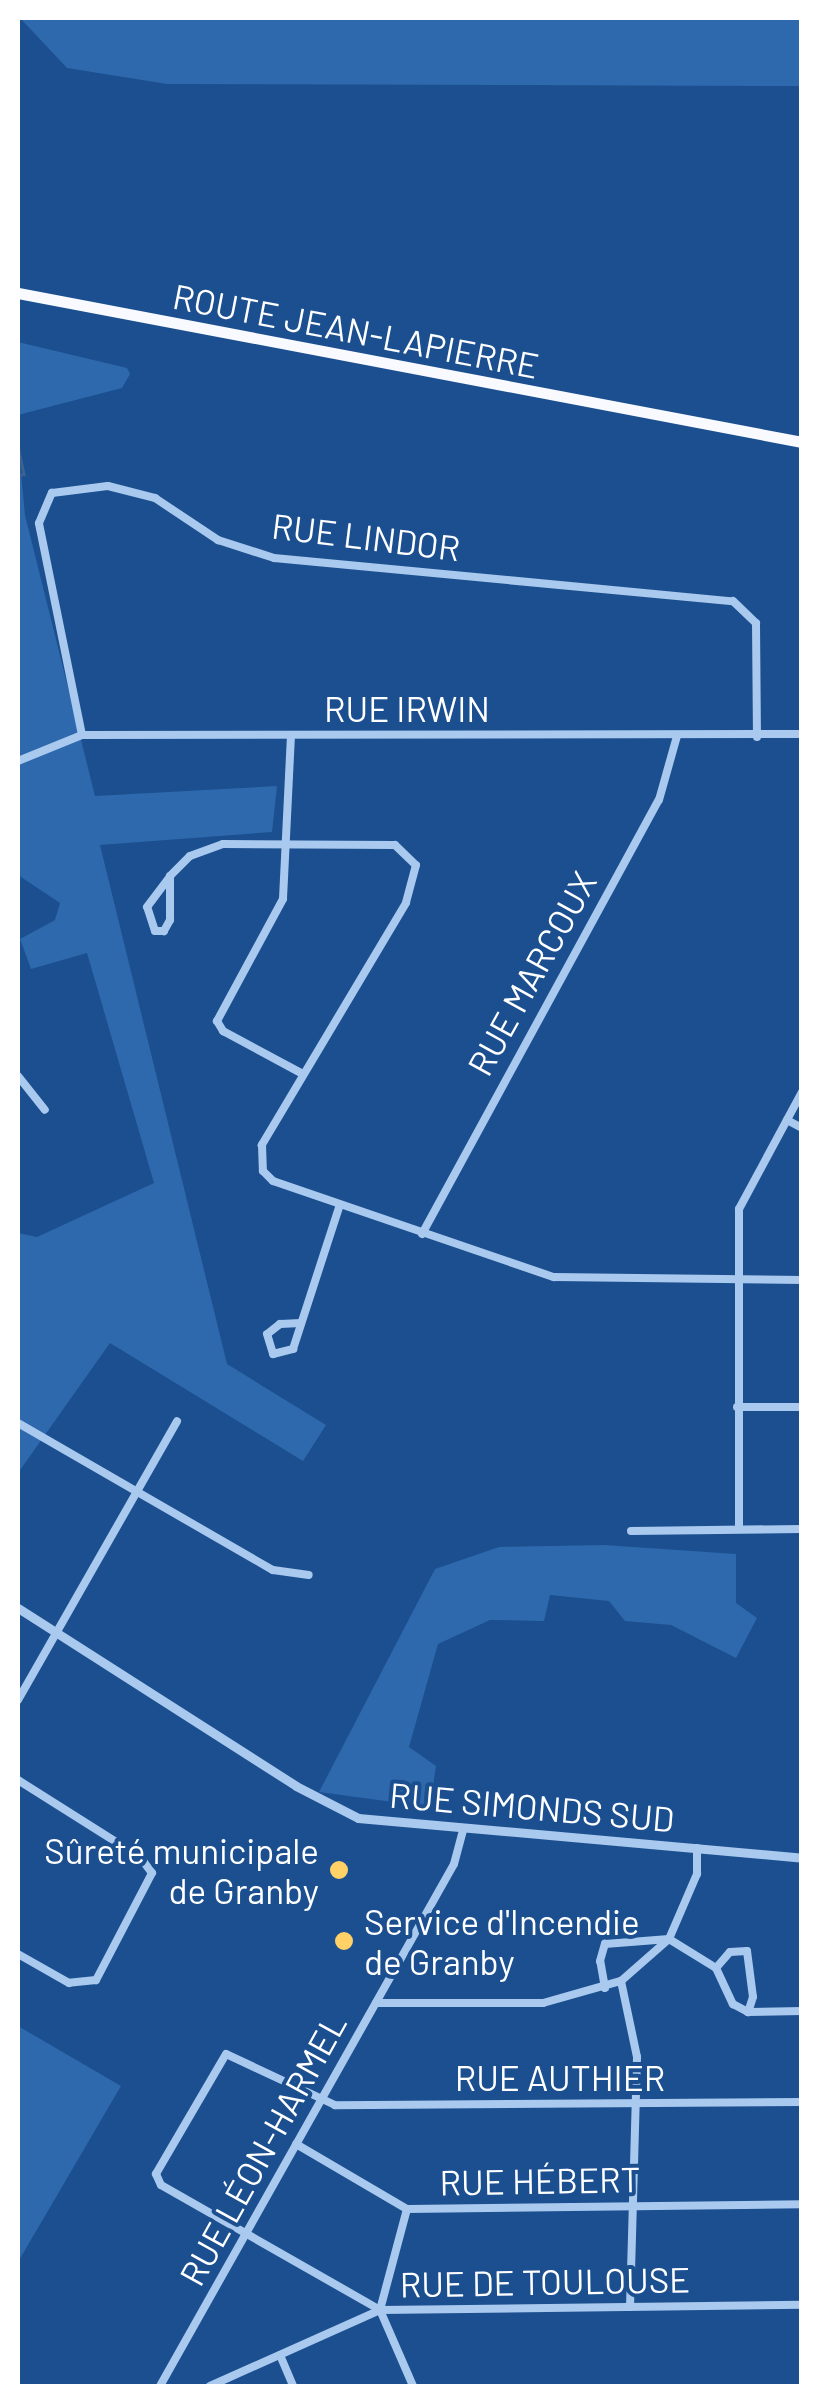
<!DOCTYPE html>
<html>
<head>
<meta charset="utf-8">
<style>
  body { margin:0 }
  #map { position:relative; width:819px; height:2404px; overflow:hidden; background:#1b4f8f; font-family:Barlow,sans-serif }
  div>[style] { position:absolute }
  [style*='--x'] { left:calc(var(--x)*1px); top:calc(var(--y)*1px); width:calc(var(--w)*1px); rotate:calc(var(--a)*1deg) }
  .green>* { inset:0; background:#2e69ad }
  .stream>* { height:2.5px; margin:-1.25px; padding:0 1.25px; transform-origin:1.25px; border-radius:1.25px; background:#3c6290 }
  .minor>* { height:8px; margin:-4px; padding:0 4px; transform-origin:4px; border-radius:4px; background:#a9c9ee }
  .tertiary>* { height:9px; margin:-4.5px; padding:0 4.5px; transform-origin:4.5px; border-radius:4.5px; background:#a9c9ee }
  .trunk>* { height:11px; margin:-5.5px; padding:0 5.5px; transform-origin:5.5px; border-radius:5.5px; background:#f8faff }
  .dots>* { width:28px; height:28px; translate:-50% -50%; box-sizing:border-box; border:5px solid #1b4f8f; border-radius:50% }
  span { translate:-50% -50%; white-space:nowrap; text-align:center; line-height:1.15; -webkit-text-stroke:8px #1b4f8f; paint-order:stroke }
  .street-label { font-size:35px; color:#fff }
  .poi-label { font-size:35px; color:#fff }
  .right { translate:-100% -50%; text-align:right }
  .left { translate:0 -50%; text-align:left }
  .frame { position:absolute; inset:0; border:20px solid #fff; pointer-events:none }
</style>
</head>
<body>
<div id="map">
  <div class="green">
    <div style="clip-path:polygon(20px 18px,801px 18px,801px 86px,167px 84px,67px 68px)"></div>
    <div style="clip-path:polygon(18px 342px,127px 368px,130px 374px,122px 388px,18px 415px)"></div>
    <div style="clip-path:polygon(18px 441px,25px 515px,95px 796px,277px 786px,272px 832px,100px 845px,227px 1364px,326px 1425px,303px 1461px,110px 1343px,18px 1473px,18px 1233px,37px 1237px,154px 1183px,87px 953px,31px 969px,20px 939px,55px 920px,60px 903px,18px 875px)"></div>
    <div style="clip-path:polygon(604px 1545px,736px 1554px,736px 1603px,757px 1618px,736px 1658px,671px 1625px,625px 1621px,609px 1601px,550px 1595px,544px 1621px,490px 1620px,438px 1644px,409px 1747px,436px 1766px,430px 1807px,319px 1792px,435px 1569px,499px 1547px)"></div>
    <div style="clip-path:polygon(18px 2026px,121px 2086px,18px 2262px)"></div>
  </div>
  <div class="stream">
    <div style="--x:18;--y:446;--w:29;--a:78"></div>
    <div style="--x:24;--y:474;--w:7;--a:153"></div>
  </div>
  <div class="minor">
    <div style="--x:82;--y:735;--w:216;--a:-101.5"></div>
    <div style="--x:39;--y:523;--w:33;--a:-67"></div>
    <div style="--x:52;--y:493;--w:56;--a:-7.1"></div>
    <div style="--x:108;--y:486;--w:49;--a:14.3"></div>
    <div style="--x:155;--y:498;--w:76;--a:33.7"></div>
    <div style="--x:218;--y:540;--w:59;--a:17.8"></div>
    <div style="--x:274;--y:558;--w:461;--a:5.4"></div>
    <div style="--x:733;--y:601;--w:32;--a:44"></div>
    <div style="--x:756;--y:623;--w:114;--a:89.5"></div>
    <div style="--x:291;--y:735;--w:164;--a:92.8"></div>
    <div style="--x:283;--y:899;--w:139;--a:118.4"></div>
    <div style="--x:217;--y:1021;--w:12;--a:59"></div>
    <div style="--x:223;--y:1031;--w:91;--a:28.3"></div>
    <div style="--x:18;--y:761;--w:69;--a:-22.1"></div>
    <div style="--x:82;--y:735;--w:720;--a:-0.08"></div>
    <div style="--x:170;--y:876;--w:44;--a:90"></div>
    <div style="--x:170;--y:920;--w:13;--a:119"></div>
    <div style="--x:164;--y:931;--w:9;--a:180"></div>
    <div style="--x:155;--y:931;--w:25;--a:-108"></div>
    <div style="--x:147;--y:907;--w:39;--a:-53"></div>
    <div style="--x:170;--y:876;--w:28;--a:-45"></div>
    <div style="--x:190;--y:856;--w:35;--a:-20"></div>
    <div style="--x:223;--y:844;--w:172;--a:0.3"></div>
    <div style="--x:395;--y:845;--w:29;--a:44"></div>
    <div style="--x:416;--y:865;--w:39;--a:105"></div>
    <div style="--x:406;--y:903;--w:282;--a:120.8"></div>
    <div style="--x:262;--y:1145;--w:26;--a:88"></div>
    <div style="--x:263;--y:1171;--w:14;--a:45"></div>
    <div style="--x:273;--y:1181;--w:297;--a:18.9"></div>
    <div style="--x:554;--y:1277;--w:248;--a:0.7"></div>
    <div style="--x:18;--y:1076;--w:43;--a:51.5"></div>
    <div style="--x:787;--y:1120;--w:17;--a:28"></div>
    <div style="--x:422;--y:1234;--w:494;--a:-61.4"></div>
    <div style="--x:659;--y:800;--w:66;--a:-74.3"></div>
    <div style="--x:301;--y:1323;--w:21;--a:177"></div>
    <div style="--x:280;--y:1324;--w:16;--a:142"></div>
    <div style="--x:267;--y:1334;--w:21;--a:73"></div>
    <div style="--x:273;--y:1354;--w:21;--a:-14"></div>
    <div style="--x:293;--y:1349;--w:152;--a:-72"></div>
    <div style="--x:737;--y:1407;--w:65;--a:0"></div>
    <div style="--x:18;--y:1423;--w:294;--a:30"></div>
    <div style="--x:273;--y:1570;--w:36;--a:8"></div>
    <div style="--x:739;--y:1529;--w:320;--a:-90"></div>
    <div style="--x:739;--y:1209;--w:133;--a:-61.7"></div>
    <div style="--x:631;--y:1531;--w:171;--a:-0.7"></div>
    <div style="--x:18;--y:1700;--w:321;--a:-60.3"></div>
    <div style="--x:18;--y:1780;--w:144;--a:32.3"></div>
    <div style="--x:140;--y:1857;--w:20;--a:53"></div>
    <div style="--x:152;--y:1873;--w:121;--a:117.6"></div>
    <div style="--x:96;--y:1980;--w:27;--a:174"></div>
    <div style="--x:69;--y:1983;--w:59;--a:-150.4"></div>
    <div style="--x:716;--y:1968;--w:21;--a:-49"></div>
    <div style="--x:730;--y:1952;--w:17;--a:-3"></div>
    <div style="--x:747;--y:1951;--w:46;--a:82.6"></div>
    <div style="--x:753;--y:1997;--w:16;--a:108"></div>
    <div style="--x:621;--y:1981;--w:78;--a:78.1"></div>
    <div style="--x:637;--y:2057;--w:250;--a:91.6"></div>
    <div style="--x:605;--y:1988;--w:27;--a:-100"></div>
    <div style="--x:600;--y:1961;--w:18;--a:-74"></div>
    <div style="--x:605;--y:1944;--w:64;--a:-4.5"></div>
    <div style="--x:669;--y:1939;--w:55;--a:31.7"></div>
    <div style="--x:716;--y:1968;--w:40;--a:65"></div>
    <div style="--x:733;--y:2004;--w:17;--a:28"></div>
    <div style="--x:748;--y:2012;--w:54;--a:-1.1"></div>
    <div style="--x:376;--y:2003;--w:167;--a:0"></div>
    <div style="--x:543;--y:2003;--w:81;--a:-15.8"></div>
    <div style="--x:621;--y:1981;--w:64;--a:-41.2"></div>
    <div style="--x:669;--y:1939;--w:71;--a:-66.7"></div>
    <div style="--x:697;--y:1874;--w:26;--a:-90"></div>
    <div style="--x:802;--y:2102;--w:467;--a:179.6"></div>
    <div style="--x:335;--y:2105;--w:120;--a:-154.9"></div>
    <div style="--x:226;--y:2054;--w:139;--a:120.3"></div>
    <div style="--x:156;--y:2174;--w:12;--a:66"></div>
    <div style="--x:161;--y:2185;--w:252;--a:29.7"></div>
    <div style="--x:380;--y:2310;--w:422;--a:-0.7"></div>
    <div style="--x:296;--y:2144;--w:129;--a:30.4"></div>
    <div style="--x:407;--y:2209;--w:395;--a:-0.7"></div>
    <div style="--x:407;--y:2209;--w:105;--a:105"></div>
    <div style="--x:380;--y:2310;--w:83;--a:66.5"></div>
    <div style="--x:280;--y:2355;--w:34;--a:67"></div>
    <div style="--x:160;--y:2386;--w:599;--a:-60.61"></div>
    <div style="--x:454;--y:1864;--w:34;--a:-75"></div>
    <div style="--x:210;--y:2386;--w:186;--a:-24.1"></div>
  </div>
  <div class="tertiary">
    <div style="--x:18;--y:1608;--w:330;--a:32.6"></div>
    <div style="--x:296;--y:1786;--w:70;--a:27.3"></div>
    <div style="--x:358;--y:1818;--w:446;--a:5.1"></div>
  </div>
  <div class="trunk">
    <div style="--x:18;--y:293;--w:798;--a:10.76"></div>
  </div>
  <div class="dots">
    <div style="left:339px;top:1870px;background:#ffd166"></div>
    <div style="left:344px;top:1941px;background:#ffd166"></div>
  </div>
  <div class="street-label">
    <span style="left:356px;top:330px;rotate:11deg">ROUTE JEAN-LAPIERRE</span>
    <span style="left:366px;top:536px;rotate:7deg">RUE LINDOR</span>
    <span style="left:407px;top:708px">RUE IRWIN</span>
    <span style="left:531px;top:973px;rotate:-61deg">RUE MARCOUX</span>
    <span style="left:532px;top:1806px;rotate:5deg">RUE SIMONDS SUD</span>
    <span style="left:560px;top:2077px">RUE AUTHIER</span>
    <span style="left:262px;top:2149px;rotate:-61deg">RUE LÉON-HARMEL</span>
    <span style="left:540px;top:2180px;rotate:-1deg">RUE HÉBERT</span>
    <span style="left:545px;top:2281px;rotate:-1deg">RUE DE TOULOUSE</span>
  </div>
  <div class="poi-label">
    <span class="right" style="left:319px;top:1870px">Sûreté municipale<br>de Granby</span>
    <span class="left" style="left:364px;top:1941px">Service d'Incendie<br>de Granby</span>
  </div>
  <div class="frame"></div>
</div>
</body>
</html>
